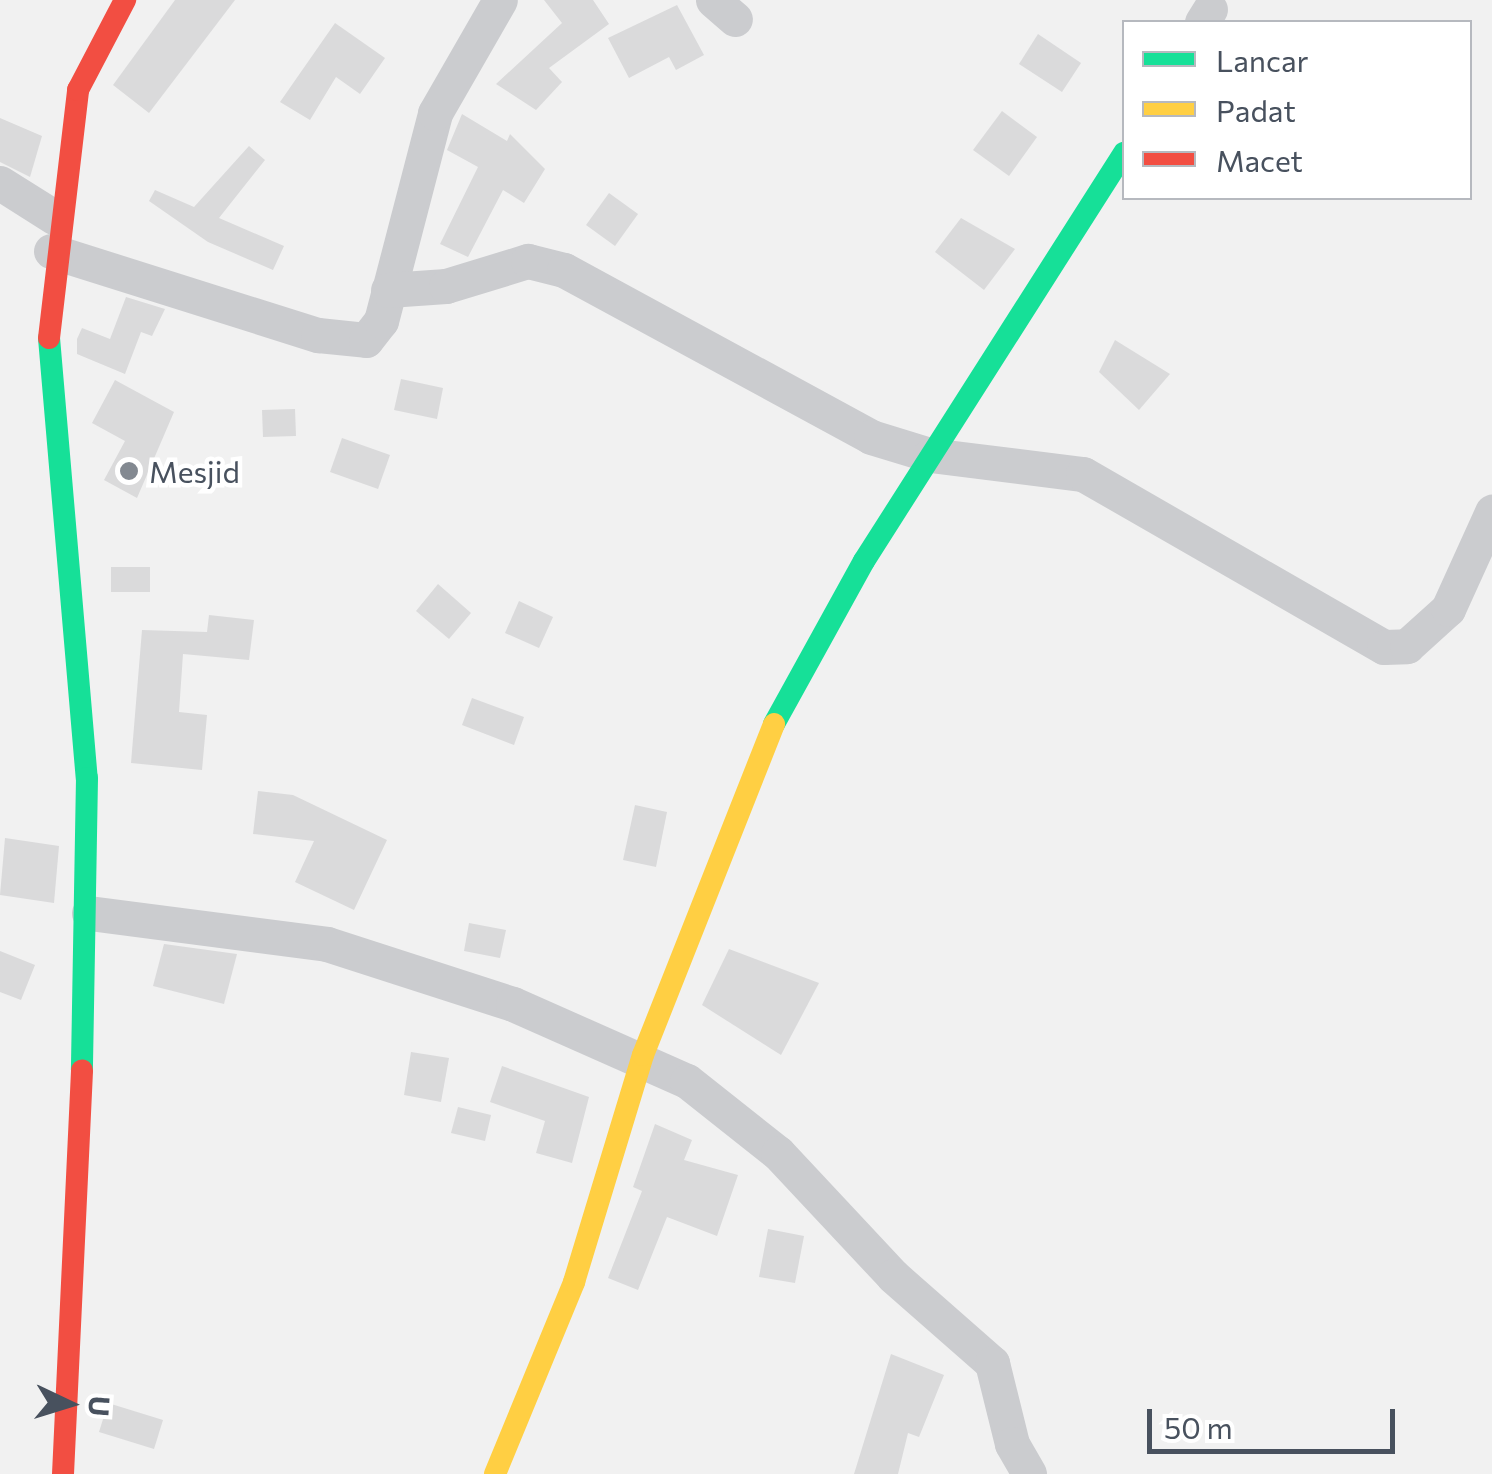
<!DOCTYPE html>
<html>
<head>
<meta charset="utf-8">
<style>
  body { margin:0 }
  #map { position:relative; width:1492px; height:1474px; overflow:hidden; background:#f1f1f1; font-family:Commissioner,sans-serif }
  div>[style] { position:absolute }
  [style*='--x'] { left:calc(var(--x)*1px); top:calc(var(--y)*1px); width:calc(var(--w)*1px); rotate:calc(var(--a)*1deg) }
  .building>* { inset:0; background:#dadadb }
  .street>* { height:35px; margin:-17.5px; padding:0 17.5px; transform-origin:17.5px; border-radius:17.5px; background:#cbcccf }
  .fast>* { height:22px; margin:-11px; padding:0 11px; transform-origin:11px; border-radius:11px; background:#16e098 }
  .slow>* { height:22px; margin:-11px; padding:0 11px; transform-origin:11px; border-radius:11px; background:#ffcf43 }
  .jam>* { height:22px; margin:-11px; padding:0 11px; transform-origin:11px; border-radius:11px; background:#f24e42 }
  .dots>* { width:28px; height:28px; translate:-50% -50%; box-sizing:border-box; border:5px solid #fff; border-radius:50% }
  span { translate:-50% -50%; white-space:nowrap; text-align:center; line-height:1.15; -webkit-text-stroke:9px #fff; paint-order:stroke }
  .poi-label { font-size:30px; color:#48515e }
  .left { translate:0 -50%; text-align:left }
  .legend { position:absolute; left:1122px; top:20px; width:350px; height:180px; box-sizing:border-box; background:#fff; border:2px solid #b6b9bf; margin:0; padding:12px 18px; list-style:none; font-size:30px; color:#48515e }
  .legend li { display:flex; align-items:center; gap:20px; height:50px }
  .legend b { width:50px; border:2px solid #b6b9bf }
  .north { position:absolute; left:20px; top:1354px; width:100px; height:100px; -webkit-text-stroke:8px #fff; paint-order:stroke; rotate:94deg; font-size:28px; font-weight:700; line-height:40px; text-align:center; color:#48515e }
  .north::after { content:''; display:block; margin:auto; width:35px; height:45px; background:#48515e; clip-path:polygon(50% 0,100% 100%,50% 72%,0 100%) }
  .scale { position:absolute; left:1147px; top:1409px; width:248px; height:45px; box-sizing:border-box; border:5px solid #48515e; border-top:0; padding-left:12px; font-size:30px; line-height:35px; white-space:nowrap; color:#48515e; -webkit-text-stroke:8px #fff; paint-order:stroke }
</style>
</head>
<body>
<div id="map">
  <div class="building">
    <div style="clip-path:polygon(175px 0,235px 0,149px 113px,113px 85px)"></div>
    <div style="clip-path:polygon(544px 0,593px 0,609px 24px,549px 68px,562px 82px,536px 110px,496px 84px,562px 23px)"></div>
    <div style="clip-path:polygon(677px 5px,704px 55px,676px 70px,669px 57px,629px 78px,608px 38px)"></div>
    <div style="clip-path:polygon(335px 23px,385px 58px,360px 94px,336px 77px,310px 120px,280px 102px)"></div>
    <div style="clip-path:polygon(1038px 34px,1081px 63px,1062px 92px,1019px 64px)"></div>
    <div style="clip-path:polygon(1002px 111px,1037px 137px,1009px 176px,973px 150px)"></div>
    <div style="clip-path:polygon(462px 114px,507px 141px,510px 134px,545px 169px,524px 203px,503px 190px,468px 257px,440px 244px,478px 167px,447px 150px)"></div>
    <div style="clip-path:polygon(0 118px,42px 136px,30px 177px,0 162px)"></div>
    <div style="clip-path:polygon(249px 146px,265px 160px,219px 218px,284px 246px,273px 270px,208px 242px,149px 201px,155px 190px,194px 207px)"></div>
    <div style="clip-path:polygon(609px 193px,638px 214px,615px 246px,586px 225px)"></div>
    <div style="clip-path:polygon(961px 218px,1015px 249px,984px 290px,935px 252px)"></div>
    <div style="clip-path:polygon(126px 297px,165px 309px,152px 336px,141px 332px,125px 374px,77px 354px,77px 339px,82px 328px,110px 339px)"></div>
    <div style="clip-path:polygon(1115px 340px,1170px 374px,1139px 410px,1099px 372px)"></div>
    <div style="clip-path:polygon(401px 379px,443px 388px,437px 419px,394px 410px)"></div>
    <div style="clip-path:polygon(115px 380px,174px 412px,137px 498px,104px 480px,125px 441px,92px 423px)"></div>
    <div style="clip-path:polygon(295px 409px,296px 436px,263px 437px,262px 410px)"></div>
    <div style="clip-path:polygon(342px 438px,390px 455px,378px 489px,330px 472px)"></div>
    <div style="clip-path:polygon(111px 567px,150px 567px,150px 592px,111px 592px)"></div>
    <div style="clip-path:polygon(438px 584px,471px 613px,449px 639px,416px 611px)"></div>
    <div style="clip-path:polygon(519px 601px,553px 617px,539px 648px,505px 633px)"></div>
    <div style="clip-path:polygon(209px 615px,254px 620px,249px 660px,183px 654px,179px 712px,207px 715px,202px 770px,131px 763px,142px 630px,207px 632px)"></div>
    <div style="clip-path:polygon(472px 698px,524px 717px,514px 745px,462px 725px)"></div>
    <div style="clip-path:polygon(258px 791px,293px 795px,387px 840px,354px 910px,295px 882px,314px 841px,253px 834px)"></div>
    <div style="clip-path:polygon(635px 805px,667px 812px,656px 867px,623px 860px)"></div>
    <div style="clip-path:polygon(5px 838px,59px 846px,54px 903px,0 895px)"></div>
    <div style="clip-path:polygon(469px 923px,506px 930px,500px 958px,464px 951px)"></div>
    <div style="clip-path:polygon(164px 944px,237px 954px,224px 1004px,153px 986px)"></div>
    <div style="clip-path:polygon(729px 949px,819px 983px,781px 1055px,702px 1005px)"></div>
    <div style="clip-path:polygon(0 951px,35px 965px,21px 1000px,0 992px)"></div>
    <div style="clip-path:polygon(411px 1052px,449px 1058px,441px 1102px,404px 1095px)"></div>
    <div style="clip-path:polygon(502px 1066px,589px 1097px,572px 1163px,536px 1153px,545px 1121px,490px 1102px)"></div>
    <div style="clip-path:polygon(458px 1107px,491px 1115px,485px 1141px,451px 1133px)"></div>
    <div style="clip-path:polygon(655px 1124px,692px 1140px,684px 1160px,738px 1175px,717px 1236px,667px 1217px,638px 1290px,608px 1278px,642px 1191px,633px 1187px)"></div>
    <div style="clip-path:polygon(768px 1229px,804px 1236px,795px 1283px,759px 1277px)"></div>
    <div style="clip-path:polygon(891px 1354px,944px 1375px,919px 1437px,908px 1433px,898px 1474px,854px 1474px)"></div>
    <div style="clip-path:polygon(108px 1403px,163px 1420px,154px 1449px,99px 1432px)"></div>
  </div>
  <div class="street">
    <div style="--x:713;--y:0;--w:29;--a:41"></div>
    <div style="--x:1202;--y:22;--w:15;--a:-58"></div>
    <div style="--x:0;--y:183;--w:64;--a:32.2"></div>
    <div style="--x:51;--y:251;--w:280;--a:17.5"></div>
    <div style="--x:318;--y:335;--w:48;--a:5.9"></div>
    <div style="--x:366;--y:340;--w:24;--a:-52"></div>
    <div style="--x:381;--y:321;--w:215;--a:-75.4"></div>
    <div style="--x:435;--y:113;--w:130;--a:-60.1"></div>
    <div style="--x:388;--y:290;--w:58;--a:-3.9"></div>
    <div style="--x:446;--y:286;--w:86;--a:-17"></div>
    <div style="--x:528;--y:261;--w:37;--a:14"></div>
    <div style="--x:564;--y:270;--w:349;--a:28.5"></div>
    <div style="--x:871;--y:437;--w:62;--a:17"></div>
    <div style="--x:930;--y:455;--w:154;--a:7.1"></div>
    <div style="--x:1083;--y:474;--w:347;--a:29.9"></div>
    <div style="--x:1384;--y:647;--w:23;--a:-2"></div>
    <div style="--x:1407;--y:646;--w:55;--a:-42.1"></div>
    <div style="--x:1448;--y:609;--w:107;--a:-65.6"></div>
    <div style="--x:89;--y:913;--w:240;--a:7.4"></div>
    <div style="--x:327;--y:944;--w:195;--a:17.9"></div>
    <div style="--x:513;--y:1004;--w:190;--a:23.9"></div>
    <div style="--x:687;--y:1081;--w:116;--a:38.4"></div>
    <div style="--x:778;--y:1153;--w:168;--a:46.9"></div>
    <div style="--x:893;--y:1276;--w:132;--a:41.3"></div>
    <div style="--x:992;--y:1363;--w:83;--a:76.1"></div>
    <div style="--x:1012;--y:1444;--w:34;--a:60"></div>
  </div>
  <div class="fast">
    <div style="--x:49;--y:338;--w:442;--a:85.1"></div>
    <div style="--x:87;--y:778;--w:292;--a:91"></div>
    <div style="--x:774;--y:724;--w:186;--a:-61.1"></div>
    <div style="--x:864;--y:561;--w:484;--a:-57.5"></div>
  </div>
  <div class="slow">
    <div style="--x:495;--y:1474;--w:208;--a:-67.6"></div>
    <div style="--x:574;--y:1282;--w:237;--a:-73.1"></div>
    <div style="--x:643;--y:1055;--w:356;--a:-68.4"></div>
  </div>
  <div class="jam">
    <div style="--x:49;--y:338;--w:250;--a:-83.3"></div>
    <div style="--x:78;--y:90;--w:102;--a:-62.4"></div>
    <div style="--x:63;--y:1474;--w:404;--a:-87.3"></div>
  </div>
  <div class="dots">
    <div style="left:129px;top:471px;background:#838991"></div>
  </div>
  <div class="poi-label">
    <span class="left" style="left:149px;top:471px">Mesjid</span>
  </div>
  <ul class="legend">
  <li><b style="height:12px;background:#16e098"></b>Lancar</li>
  <li><b style="height:12px;background:#ffcf43"></b>Padat</li>
  <li><b style="height:12px;background:#f24e42"></b>Macet</li>
  </ul>
  <div class="north">U</div>
  <div class="scale">50 m</div>
</div>
</body>
</html>
